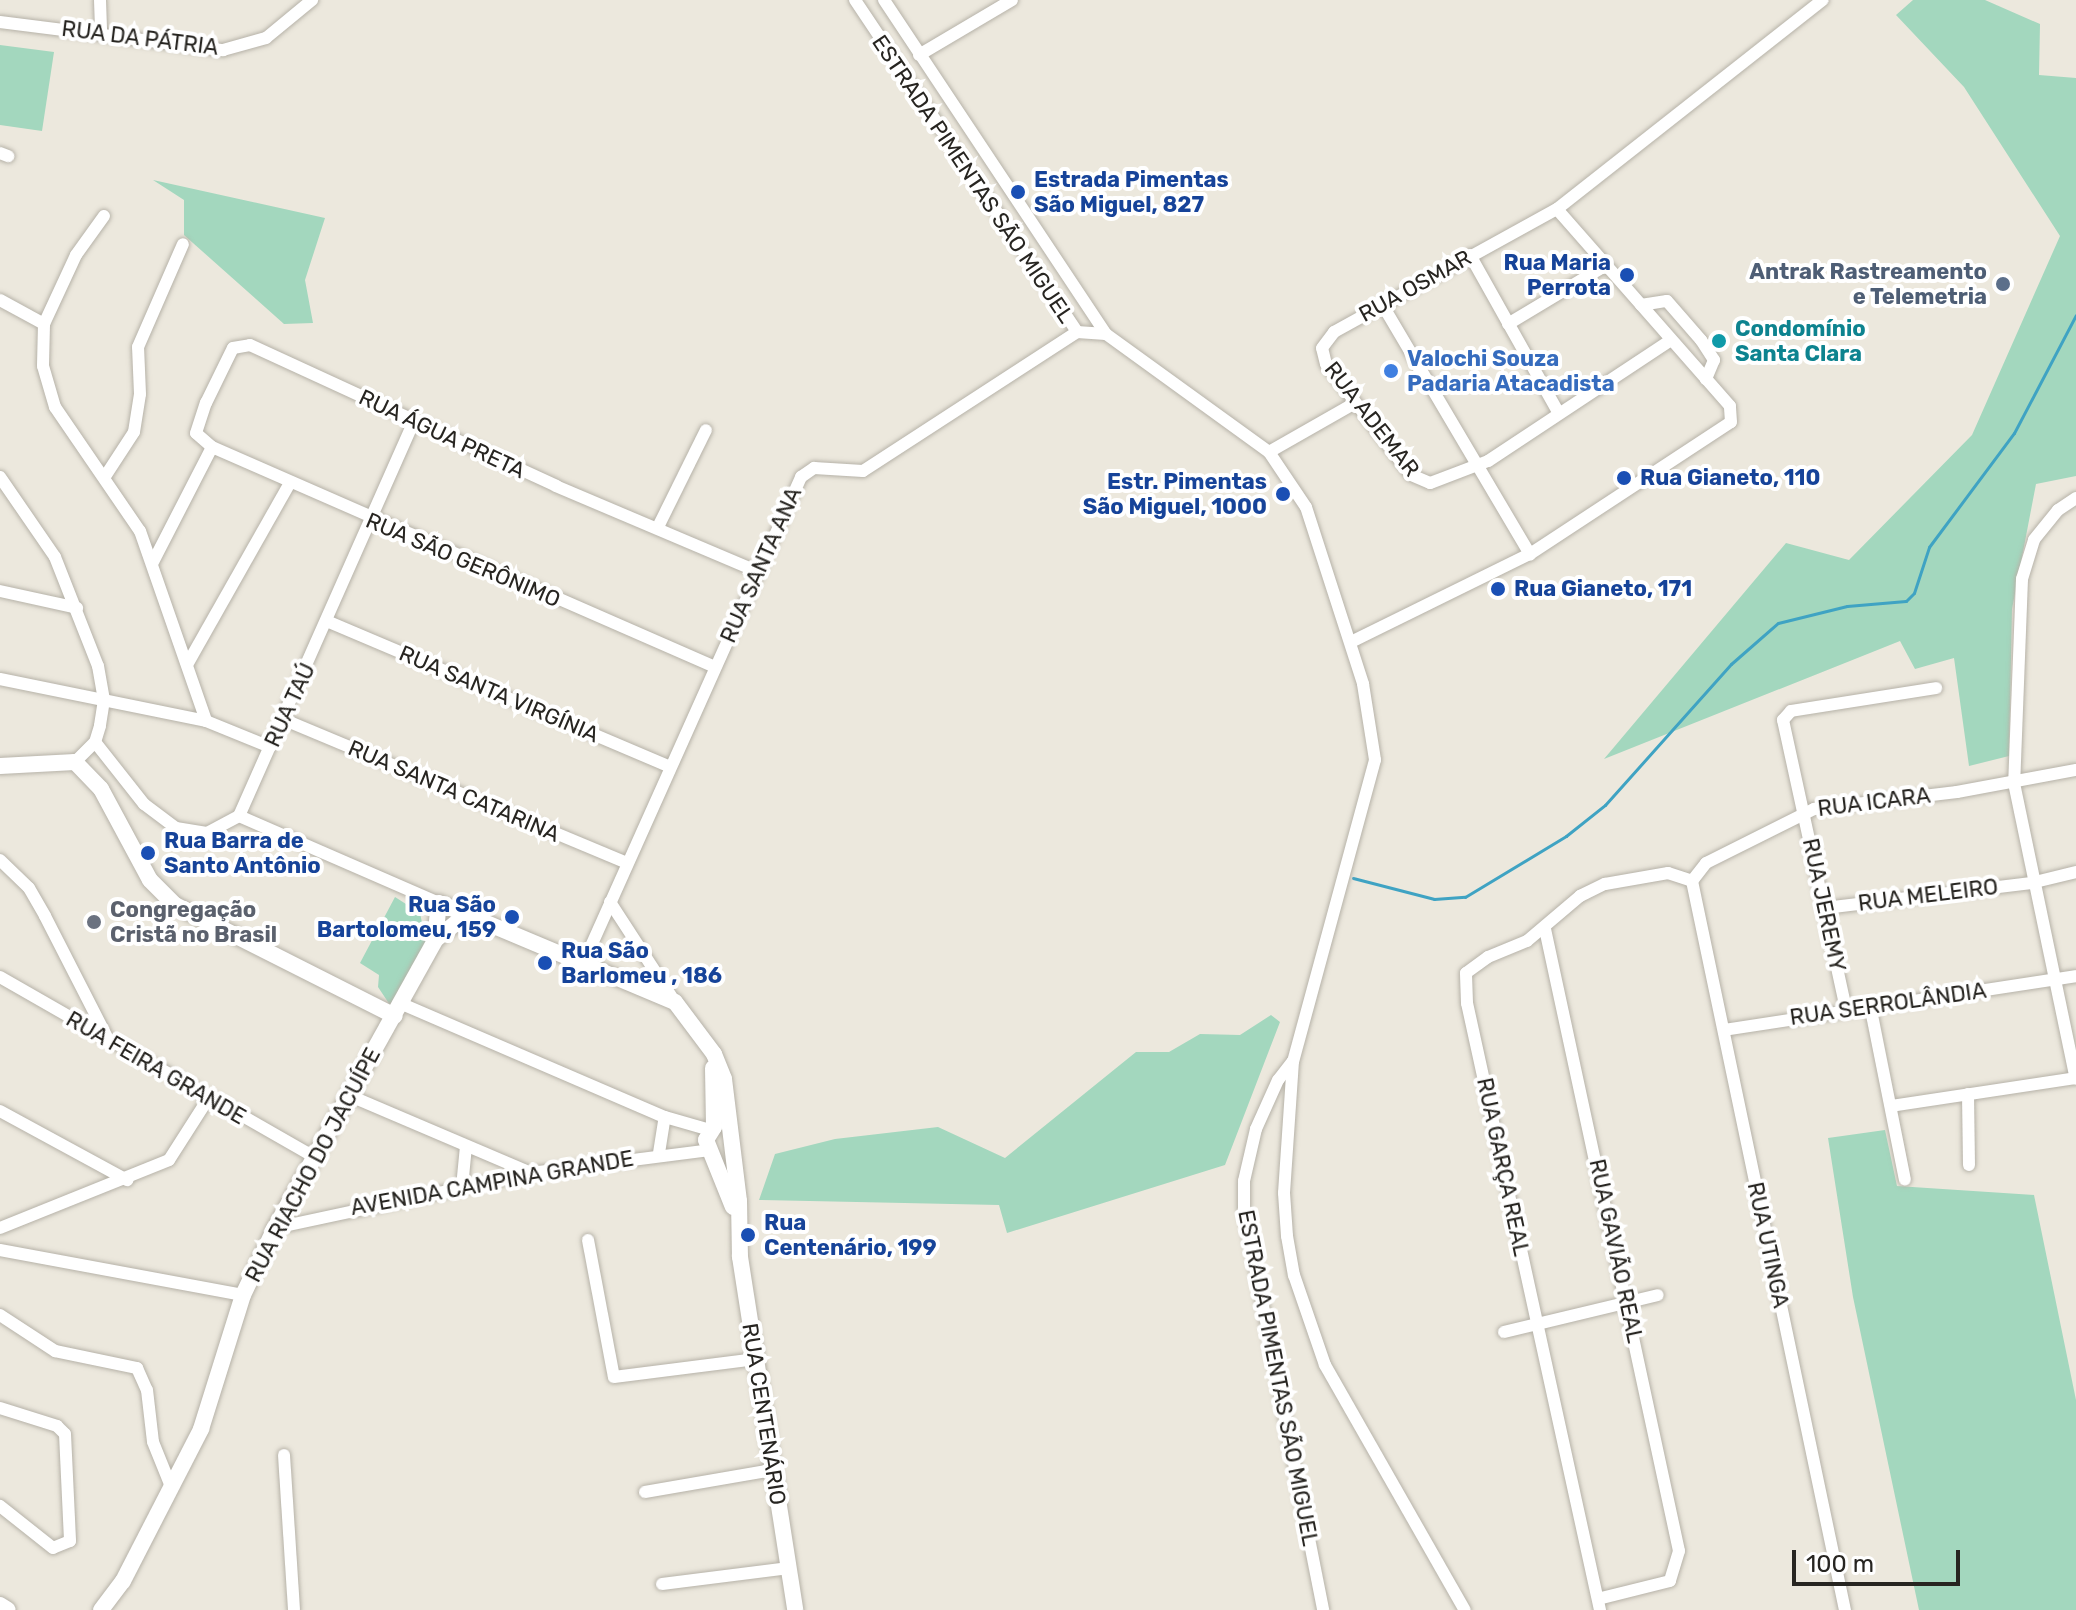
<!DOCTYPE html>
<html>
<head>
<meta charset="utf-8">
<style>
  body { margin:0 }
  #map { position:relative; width:2076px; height:1610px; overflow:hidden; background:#ece8dd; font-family:Rubik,sans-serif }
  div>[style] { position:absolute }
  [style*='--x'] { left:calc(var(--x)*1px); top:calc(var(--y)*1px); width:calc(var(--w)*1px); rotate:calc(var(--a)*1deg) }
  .green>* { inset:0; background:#a3d7be }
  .stream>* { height:3px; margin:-1.5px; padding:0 1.5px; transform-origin:1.5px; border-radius:1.5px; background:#3fa3c3 }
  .roads { filter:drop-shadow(0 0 2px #b6b2a8) drop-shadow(0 0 2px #b6b2a8) }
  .minor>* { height:12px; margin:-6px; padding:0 6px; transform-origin:6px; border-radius:6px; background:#fff }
  .tertiary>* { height:16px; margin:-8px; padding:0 8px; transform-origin:8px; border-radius:8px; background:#fff }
  .dots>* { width:22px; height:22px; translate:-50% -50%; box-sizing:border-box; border:4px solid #fff; border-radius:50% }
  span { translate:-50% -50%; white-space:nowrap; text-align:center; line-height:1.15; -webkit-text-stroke:8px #fff; paint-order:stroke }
  .street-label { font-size:22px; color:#272521 }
  .transit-label { font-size:22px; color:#164399; font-weight:700 }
  .left { translate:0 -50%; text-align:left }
  .right { translate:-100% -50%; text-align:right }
  .service-label { font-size:22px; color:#4e5e75; font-weight:700 }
  .culture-label { font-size:22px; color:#0d838f; font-weight:700 }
  .shop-label { font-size:22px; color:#366cbe; font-weight:700 }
  .worship-label { font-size:22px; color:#5b616d; font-weight:700 }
  .scale { position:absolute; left:1792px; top:1550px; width:168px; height:36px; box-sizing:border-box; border:4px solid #272521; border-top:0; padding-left:10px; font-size:24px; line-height:28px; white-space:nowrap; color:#272521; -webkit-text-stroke:6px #fff; paint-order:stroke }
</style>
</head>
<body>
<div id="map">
  <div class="green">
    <div style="clip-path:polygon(1913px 0,1985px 0,2040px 24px,2039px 75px,2076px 78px,2076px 476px,2036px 484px,2012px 609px,2009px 756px,1969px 766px,1954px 658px,1915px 669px,1900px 641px,1604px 759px,1786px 543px,1849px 560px,1972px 435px,2060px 236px,1964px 87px,1896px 15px)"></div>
    <div style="clip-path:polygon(0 45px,54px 52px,42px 131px,0 125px)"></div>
    <div style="clip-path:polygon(153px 180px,325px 218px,305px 280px,313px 323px,284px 324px,184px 235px,184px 200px)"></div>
    <div style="clip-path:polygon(395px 897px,420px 913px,426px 942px,390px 1005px,378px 987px,379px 975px,360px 963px)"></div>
    <div style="clip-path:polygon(1271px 1015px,1280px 1022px,1225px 1165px,1007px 1233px,999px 1205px,759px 1200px,775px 1154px,835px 1139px,938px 1127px,1005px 1158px,1136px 1052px,1169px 1052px,1200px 1034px,1240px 1035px)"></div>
    <div style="clip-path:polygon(1885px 1130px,1897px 1186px,2034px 1195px,2076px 1400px,2076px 1610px,1919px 1610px,1853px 1297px,1828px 1138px)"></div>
  </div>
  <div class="stream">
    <div style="--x:1353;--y:878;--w:84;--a:14.5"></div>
    <div style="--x:1434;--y:899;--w:31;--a:-4"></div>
    <div style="--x:1465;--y:897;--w:118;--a:-31.1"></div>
    <div style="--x:1566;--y:836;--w:50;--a:-38.5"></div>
    <div style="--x:1605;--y:805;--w:189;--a:-48.2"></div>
    <div style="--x:1731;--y:664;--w:62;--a:-41.1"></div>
    <div style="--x:1778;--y:623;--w:71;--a:-13.8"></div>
    <div style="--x:1847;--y:606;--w:59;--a:-4.8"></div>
    <div style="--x:1906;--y:601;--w:11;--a:-45"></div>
    <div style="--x:1914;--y:593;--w:48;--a:-71.9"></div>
    <div style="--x:1929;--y:547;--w:142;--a:-53.3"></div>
    <div style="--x:2014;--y:433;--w:133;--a:-62.3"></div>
  </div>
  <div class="roads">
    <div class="minor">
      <div style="--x:100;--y:0;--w:33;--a:88"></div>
      <div style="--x:855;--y:0;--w:399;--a:56.2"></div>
      <div style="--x:884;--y:0;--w:401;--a:56.4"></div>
      <div style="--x:1106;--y:334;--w:201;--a:35.9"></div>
      <div style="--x:1269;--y:452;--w:66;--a:56.1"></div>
      <div style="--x:1306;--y:507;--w:186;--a:72.1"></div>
      <div style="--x:1363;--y:684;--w:77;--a:81"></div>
      <div style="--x:1375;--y:760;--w:312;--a:105.2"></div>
      <div style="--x:1293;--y:1061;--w:132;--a:93.9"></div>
      <div style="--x:1284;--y:1193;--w:43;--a:86"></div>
      <div style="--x:1287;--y:1236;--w:40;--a:80"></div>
      <div style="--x:1294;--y:1275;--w:95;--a:71"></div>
      <div style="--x:1325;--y:1365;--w:282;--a:60.3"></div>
      <div style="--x:0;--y:22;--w:225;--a:7.2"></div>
      <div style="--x:223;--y:50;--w:45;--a:-15.6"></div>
      <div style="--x:266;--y:38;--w:60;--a:-39.6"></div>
      <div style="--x:919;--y:55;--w:108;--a:-30.6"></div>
      <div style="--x:0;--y:153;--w:9;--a:21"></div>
      <div style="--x:104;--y:216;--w:48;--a:125.7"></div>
      <div style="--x:76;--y:255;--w:76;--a:114.9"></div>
      <div style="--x:44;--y:324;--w:42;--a:91.4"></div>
      <div style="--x:43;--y:366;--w:43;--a:73.7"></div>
      <div style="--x:55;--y:407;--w:150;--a:55.6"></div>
      <div style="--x:140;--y:531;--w:201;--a:70.8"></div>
      <div style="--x:1470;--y:255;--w:180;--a:60.7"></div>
      <div style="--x:0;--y:300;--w:50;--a:28.6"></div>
      <div style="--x:1382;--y:304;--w:291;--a:59.4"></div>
      <div style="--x:1641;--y:305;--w:26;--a:-9"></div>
      <div style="--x:1667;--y:301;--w:52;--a:48.9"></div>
      <div style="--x:1701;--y:340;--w:24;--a:57"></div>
      <div style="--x:1714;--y:360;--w:21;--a:113"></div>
      <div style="--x:1508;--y:324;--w:114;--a:-31"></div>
      <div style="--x:1077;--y:332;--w:29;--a:4"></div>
      <div style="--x:1671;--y:340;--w:219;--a:146.5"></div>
      <div style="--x:1488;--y:461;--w:62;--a:159.2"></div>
      <div style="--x:1430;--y:483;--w:21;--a:-157"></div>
      <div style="--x:1411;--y:475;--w:140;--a:-127.4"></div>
      <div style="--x:1326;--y:364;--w:16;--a:-104"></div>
      <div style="--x:1322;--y:348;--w:20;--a:-53"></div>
      <div style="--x:1334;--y:332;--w:255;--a:-28.9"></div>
      <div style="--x:1557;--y:209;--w:338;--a:-38.2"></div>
      <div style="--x:1269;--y:452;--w:99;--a:-29.7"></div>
      <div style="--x:106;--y:475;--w:51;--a:-56.9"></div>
      <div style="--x:134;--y:432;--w:38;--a:-81"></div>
      <div style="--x:140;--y:394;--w:47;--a:-92.4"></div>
      <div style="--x:138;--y:347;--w:112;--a:-66.4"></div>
      <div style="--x:0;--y:477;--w:97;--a:55.5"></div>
      <div style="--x:55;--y:557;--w:117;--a:68.5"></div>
      <div style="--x:98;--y:666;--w:35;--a:80"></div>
      <div style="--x:104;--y:700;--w:26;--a:99"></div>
      <div style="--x:100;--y:726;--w:17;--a:107"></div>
      <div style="--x:95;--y:742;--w:28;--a:135"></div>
      <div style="--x:2076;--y:498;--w:22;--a:146"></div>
      <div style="--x:2058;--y:510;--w:38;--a:129"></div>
      <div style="--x:2034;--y:540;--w:41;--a:107.1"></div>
      <div style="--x:2022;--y:579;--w:204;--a:92.2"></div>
      <div style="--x:2014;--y:783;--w:302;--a:78.2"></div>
      <div style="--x:658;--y:527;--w:108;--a:-63.7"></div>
      <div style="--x:153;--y:562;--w:129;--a:-62.8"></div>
      <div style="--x:0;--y:591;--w:79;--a:12.4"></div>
      <div style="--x:329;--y:622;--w:369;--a:23"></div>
      <div style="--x:1351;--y:642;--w:199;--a:-26.2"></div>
      <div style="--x:1530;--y:554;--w:240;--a:-33.3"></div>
      <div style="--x:1731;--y:422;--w:16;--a:-94"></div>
      <div style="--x:1730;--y:406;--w:262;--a:-131.3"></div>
      <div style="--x:188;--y:663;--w:207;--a:-60.5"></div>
      <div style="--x:715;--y:667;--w:549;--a:-156.38"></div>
      <div style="--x:212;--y:447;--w:21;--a:-139"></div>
      <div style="--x:196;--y:433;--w:32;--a:-72"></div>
      <div style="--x:206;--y:403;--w:61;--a:-63.9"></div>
      <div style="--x:233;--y:348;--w:17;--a:-10"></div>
      <div style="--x:250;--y:345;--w:337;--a:24.7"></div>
      <div style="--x:556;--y:486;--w:220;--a:23"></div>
      <div style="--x:0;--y:679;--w:210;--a:11.5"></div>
      <div style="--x:206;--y:721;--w:69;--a:22.1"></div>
      <div style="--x:285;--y:720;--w:368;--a:22.7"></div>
      <div style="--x:95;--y:742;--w:79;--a:51.7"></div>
      <div style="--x:144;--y:804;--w:40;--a:37"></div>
      <div style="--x:176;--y:828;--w:31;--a:9"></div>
      <div style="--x:207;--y:833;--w:36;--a:-28"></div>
      <div style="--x:239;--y:816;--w:431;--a:-66.1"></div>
      <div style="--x:239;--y:816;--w:218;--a:23.5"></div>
      <div style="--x:0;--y:860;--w:40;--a:44"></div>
      <div style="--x:29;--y:888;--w:32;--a:60"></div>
      <div style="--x:45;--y:916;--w:140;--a:62.9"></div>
      <div style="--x:1692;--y:881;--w:745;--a:78.15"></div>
      <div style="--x:1692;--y:881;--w:23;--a:-52"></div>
      <div style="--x:1706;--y:863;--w:121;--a:-26.6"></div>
      <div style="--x:1814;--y:809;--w:144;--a:-6.8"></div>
      <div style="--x:1957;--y:792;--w:121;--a:-10.5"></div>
      <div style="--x:610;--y:902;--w:119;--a:57"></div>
      <div style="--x:1825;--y:908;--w:208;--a:-6.9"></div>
      <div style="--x:2031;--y:883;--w:46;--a:-13.7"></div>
      <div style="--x:1545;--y:929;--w:636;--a:77.84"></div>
      <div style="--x:1679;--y:1551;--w:31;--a:107"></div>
      <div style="--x:1670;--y:1581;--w:74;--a:166"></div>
      <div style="--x:583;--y:964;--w:534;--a:-65.88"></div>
      <div style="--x:801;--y:477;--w:16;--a:-35"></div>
      <div style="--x:814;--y:468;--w:49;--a:3.5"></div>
      <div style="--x:863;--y:471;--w:255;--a:-33"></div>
      <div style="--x:0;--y:977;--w:362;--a:29.8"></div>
      <div style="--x:402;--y:1004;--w:286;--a:23.3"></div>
      <div style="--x:665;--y:1117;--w:47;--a:16.1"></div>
      <div style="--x:1870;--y:1005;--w:178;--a:78.7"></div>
      <div style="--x:1846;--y:1009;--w:296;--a:-102.3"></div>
      <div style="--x:1783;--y:720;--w:12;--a:-48"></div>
      <div style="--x:1791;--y:711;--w:147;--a:-9"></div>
      <div style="--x:1724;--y:1030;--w:356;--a:-8.7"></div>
      <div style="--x:1293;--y:1061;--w:24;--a:128"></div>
      <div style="--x:1278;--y:1080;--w:54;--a:114.2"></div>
      <div style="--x:1256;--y:1129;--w:53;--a:103"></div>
      <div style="--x:1244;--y:1181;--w:29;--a:90"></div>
      <div style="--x:1244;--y:1210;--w:408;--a:78.8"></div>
      <div style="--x:1968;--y:1094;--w:71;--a:89.2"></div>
      <div style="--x:348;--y:1095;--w:199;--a:23.1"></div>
      <div style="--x:1891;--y:1106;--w:187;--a:-8.6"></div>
      <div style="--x:0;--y:1111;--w:145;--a:28.5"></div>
      <div style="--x:659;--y:1153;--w:36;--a:-81"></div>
      <div style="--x:462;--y:1187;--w:41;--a:-84.4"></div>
      <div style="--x:0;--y:1228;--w:182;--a:-21.9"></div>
      <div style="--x:169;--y:1160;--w:72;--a:-57.4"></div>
      <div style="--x:275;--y:1228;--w:262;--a:-12.1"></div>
      <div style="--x:531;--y:1173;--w:180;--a:-7.3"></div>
      <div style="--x:588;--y:1240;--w:139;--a:79.3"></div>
      <div style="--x:614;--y:1377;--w:143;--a:-7.2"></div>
      <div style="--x:0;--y:1250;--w:247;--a:10.5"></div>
      <div style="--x:0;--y:1315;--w:66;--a:33.2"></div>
      <div style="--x:55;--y:1351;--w:84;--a:11.7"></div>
      <div style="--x:137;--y:1368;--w:24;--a:66"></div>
      <div style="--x:147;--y:1390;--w:52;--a:83.4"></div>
      <div style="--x:153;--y:1442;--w:45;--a:68"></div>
      <div style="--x:1504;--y:1332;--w:158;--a:-13.5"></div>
      <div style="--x:0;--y:1408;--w:60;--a:17.5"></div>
      <div style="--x:57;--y:1426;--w:11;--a:45"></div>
      <div style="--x:65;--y:1434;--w:107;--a:87.3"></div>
      <div style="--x:70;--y:1541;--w:18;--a:158"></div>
      <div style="--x:53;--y:1548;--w:68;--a:-141.6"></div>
      <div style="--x:284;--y:1455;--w:155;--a:86.3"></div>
      <div style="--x:645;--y:1492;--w:129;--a:-9.8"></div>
      <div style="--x:662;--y:1584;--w:128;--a:-7.2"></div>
      <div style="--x:1600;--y:1610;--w:621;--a:-102.36"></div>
      <div style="--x:1467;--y:1003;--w:30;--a:-92"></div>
      <div style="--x:1466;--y:973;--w:27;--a:-36"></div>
      <div style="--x:1488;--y:957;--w:42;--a:-22.3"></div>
      <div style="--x:1527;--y:941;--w:70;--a:-40.3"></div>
      <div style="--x:1580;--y:896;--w:28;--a:-26"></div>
      <div style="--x:1605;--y:884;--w:64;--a:-9.9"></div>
      <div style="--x:1668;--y:873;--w:25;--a:18"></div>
    </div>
    <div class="tertiary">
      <div style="--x:0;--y:766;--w:75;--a:-3.1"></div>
      <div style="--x:75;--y:762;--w:37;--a:46"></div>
      <div style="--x:101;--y:789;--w:103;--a:61.7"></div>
      <div style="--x:150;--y:880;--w:35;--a:45"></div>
      <div style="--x:175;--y:905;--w:246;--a:26.8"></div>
      <div style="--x:435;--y:940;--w:37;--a:-84"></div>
      <div style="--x:439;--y:903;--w:256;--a:22.8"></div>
      <div style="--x:675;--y:1002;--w:65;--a:53.1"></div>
      <div style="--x:714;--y:1054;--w:27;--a:68"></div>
      <div style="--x:724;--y:1079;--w:123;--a:83"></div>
      <div style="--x:739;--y:1201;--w:56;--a:89"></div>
      <div style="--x:740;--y:1257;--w:357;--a:81.1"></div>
      <div style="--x:713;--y:1068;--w:59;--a:89"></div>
      <div style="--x:714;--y:1127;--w:15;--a:122"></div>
      <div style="--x:706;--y:1140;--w:72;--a:68.1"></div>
      <div style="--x:0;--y:1605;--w:9;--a:32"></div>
      <div style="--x:101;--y:1610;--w:36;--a:-53"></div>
      <div style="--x:123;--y:1581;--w:171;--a:-62.8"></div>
      <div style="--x:201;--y:1429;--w:140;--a:-72.6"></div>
      <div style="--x:243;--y:1295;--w:74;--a:-64.5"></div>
      <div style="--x:275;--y:1228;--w:329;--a:-60.9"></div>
      <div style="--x:435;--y:940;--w:40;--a:-39"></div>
    </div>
  </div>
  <div class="dots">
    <div style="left:1018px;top:192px;background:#1a4fb4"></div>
    <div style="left:1627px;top:275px;background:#1a4fb4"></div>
    <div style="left:2003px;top:284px;background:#5c6f8a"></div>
    <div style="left:1719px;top:341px;background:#0f9aa8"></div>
    <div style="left:1391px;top:371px;background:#3f7fe0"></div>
    <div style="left:1624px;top:478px;background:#1a4fb4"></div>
    <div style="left:1283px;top:494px;background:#1a4fb4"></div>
    <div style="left:1498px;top:589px;background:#1a4fb4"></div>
    <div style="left:148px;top:853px;background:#1a4fb4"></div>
    <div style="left:512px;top:917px;background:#1a4fb4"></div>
    <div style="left:94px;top:922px;background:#6b7280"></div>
    <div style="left:545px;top:963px;background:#1a4fb4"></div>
    <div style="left:748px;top:1235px;background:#1a4fb4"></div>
  </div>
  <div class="street-label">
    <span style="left:140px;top:38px;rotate:7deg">RUA DA PÁTRIA</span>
    <span style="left:973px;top:179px;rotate:56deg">ESTRADA PIMENTAS SÃO MIGUEL</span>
    <span style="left:1415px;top:286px;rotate:-29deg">RUA OSMAR</span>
    <span style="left:1372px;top:419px;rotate:52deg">RUA ADEMAR</span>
    <span style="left:442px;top:434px;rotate:25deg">RUA ÁGUA PRETA</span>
    <span style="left:463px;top:560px;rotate:23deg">RUA SÃO GERÔNIMO</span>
    <span style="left:761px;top:565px;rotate:-66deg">RUA SANTA ANA</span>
    <span style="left:499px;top:694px;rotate:23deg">RUA SANTA VIRGÍNIA</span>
    <span style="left:290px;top:705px;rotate:-65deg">RUA TAÚ</span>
    <span style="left:454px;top:791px;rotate:23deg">RUA SANTA CATARINA</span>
    <span style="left:1874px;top:802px;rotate:-7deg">RUA ICARA</span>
    <span style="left:1928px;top:895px;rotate:-7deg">RUA MELEIRO</span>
    <span style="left:1824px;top:905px;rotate:78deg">RUA JEREMY</span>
    <span style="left:1888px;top:1004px;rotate:-8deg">RUA SERROLÂNDIA</span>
    <span style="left:156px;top:1068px;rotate:30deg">RUA FEIRA GRANDE</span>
    <span style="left:313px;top:1165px;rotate:-62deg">RUA RIACHO DO JACUÍPE</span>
    <span style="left:1503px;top:1167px;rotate:78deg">RUA GARÇA REAL</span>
    <span style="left:492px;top:1183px;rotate:-10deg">AVENIDA CAMPINA GRANDE</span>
    <span style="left:1768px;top:1245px;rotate:78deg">RUA UTINGA</span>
    <span style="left:1616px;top:1251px;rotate:78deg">RUA GAVIÃO REAL</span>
    <span style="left:1278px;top:1378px;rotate:79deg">ESTRADA PIMENTAS SÃO MIGUEL</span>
    <span style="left:764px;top:1414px;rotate:81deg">RUA CENTENÁRIO</span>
  </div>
  <div class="transit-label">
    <span class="left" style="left:1034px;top:192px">Estrada Pimentas<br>São Miguel, 827</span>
    <span class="right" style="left:1611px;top:275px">Rua Maria<br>Perrota</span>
    <span class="left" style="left:1640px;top:478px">Rua Gianeto, 110</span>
    <span class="right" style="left:1267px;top:494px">Estr. Pimentas<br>São Miguel, 1000</span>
    <span class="left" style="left:1514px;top:589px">Rua Gianeto, 171</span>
    <span class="left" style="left:164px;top:853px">Rua Barra de<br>Santo Antônio</span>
    <span class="right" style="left:496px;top:917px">Rua São<br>Bartolomeu, 159</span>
    <span class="left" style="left:561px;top:963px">Rua São<br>Barlomeu , 186</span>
    <span class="left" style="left:764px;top:1235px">Rua<br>Centenário, 199</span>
  </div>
  <div class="service-label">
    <span class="right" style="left:1987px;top:284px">Antrak Rastreamento<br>e Telemetria</span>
  </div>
  <div class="culture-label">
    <span class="left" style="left:1735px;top:341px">Condomínio<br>Santa Clara</span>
  </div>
  <div class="shop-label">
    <span class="left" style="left:1407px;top:371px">Valochi Souza<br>Padaria Atacadista</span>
  </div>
  <div class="worship-label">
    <span class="left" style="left:110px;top:922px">Congregação<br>Cristã no Brasil</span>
  </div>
  <div class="scale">100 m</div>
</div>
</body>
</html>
